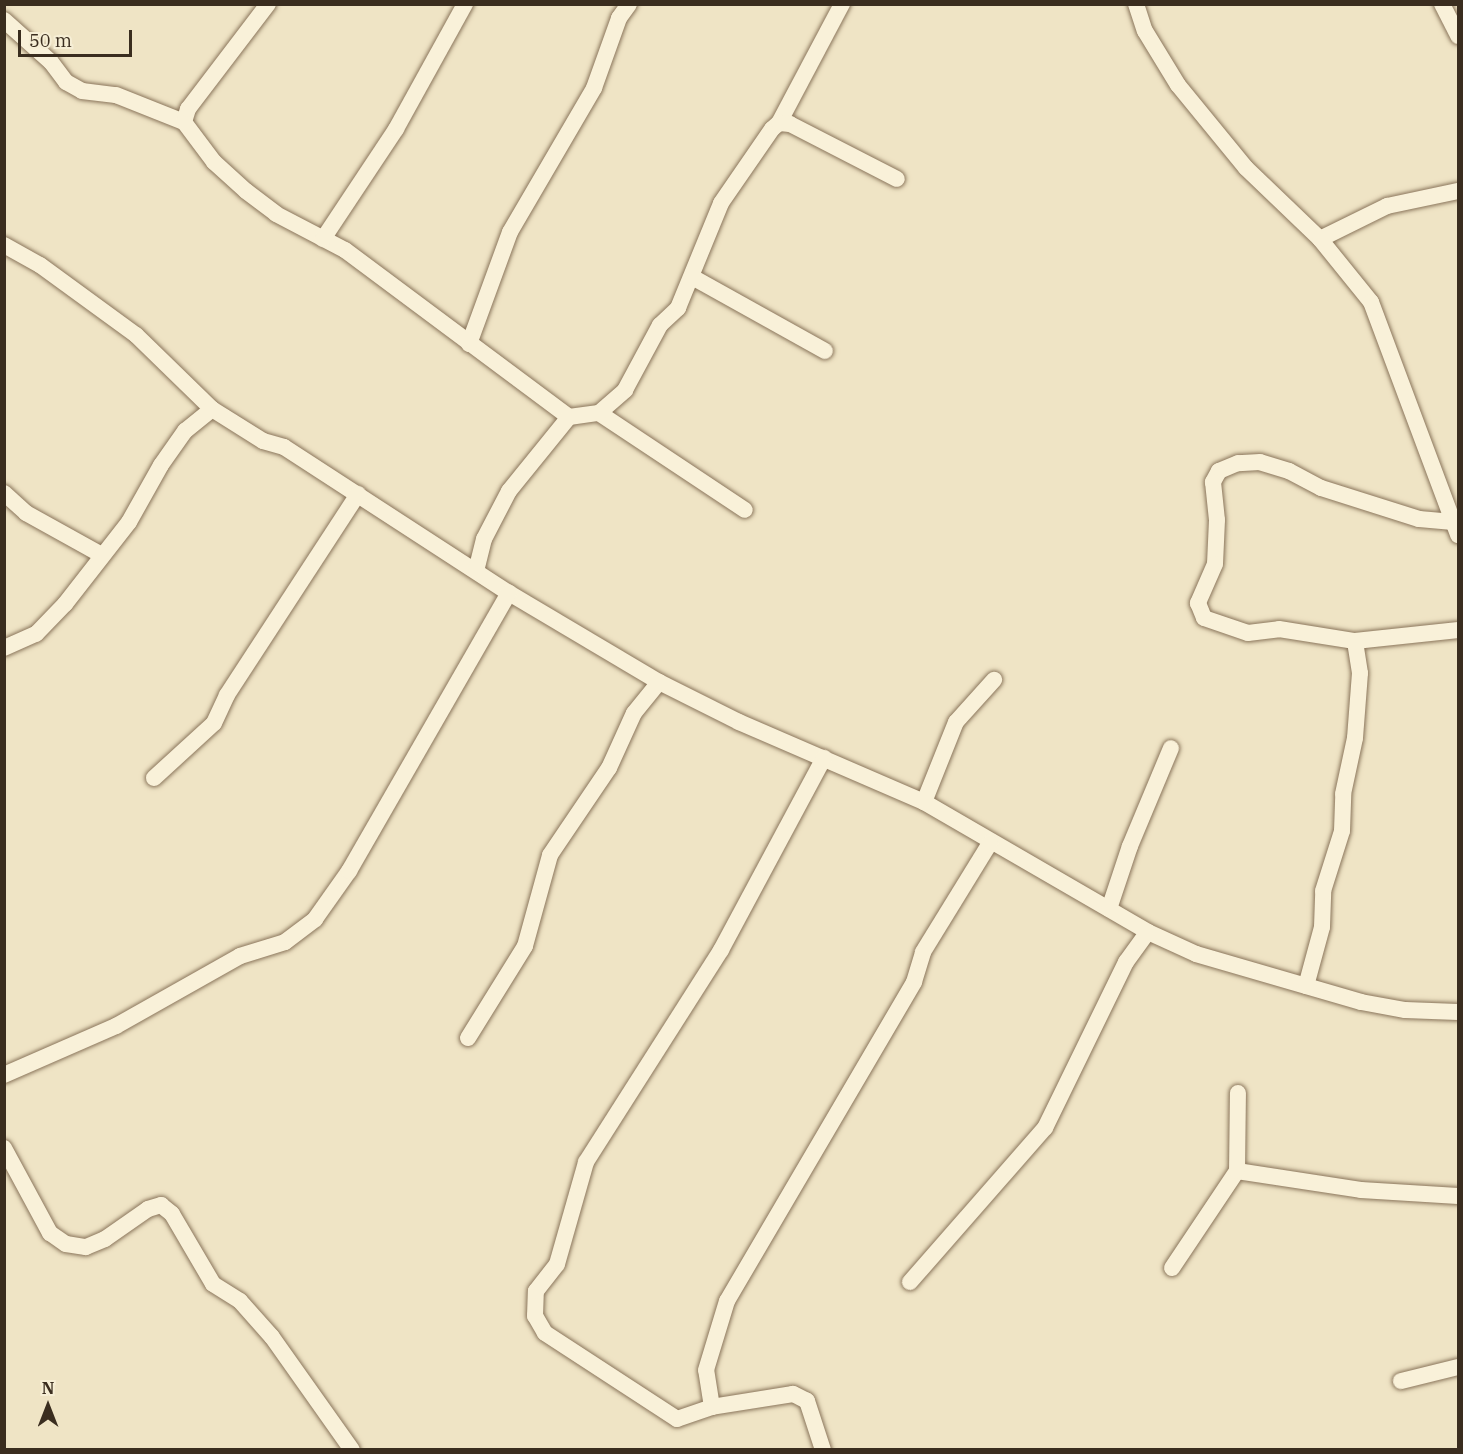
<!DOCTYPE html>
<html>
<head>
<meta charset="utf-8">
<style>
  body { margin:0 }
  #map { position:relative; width:1463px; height:1454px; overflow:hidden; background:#efe4c5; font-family:"IBM Plex Serif",serif }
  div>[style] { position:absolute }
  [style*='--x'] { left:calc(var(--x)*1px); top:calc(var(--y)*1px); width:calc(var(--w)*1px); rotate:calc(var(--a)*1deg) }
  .roads { filter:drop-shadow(0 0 2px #8a755b) drop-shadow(0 0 2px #8a755b) }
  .street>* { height:16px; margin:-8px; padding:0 8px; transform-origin:8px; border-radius:8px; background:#f9f1d9 }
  span { translate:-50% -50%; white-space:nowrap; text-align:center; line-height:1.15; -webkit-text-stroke:5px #f6eed5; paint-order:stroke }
  .frame { position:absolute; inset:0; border:6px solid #3a2d1f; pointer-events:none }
  .north { position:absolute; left:18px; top:1376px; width:60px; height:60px; -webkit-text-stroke:4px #f6eed5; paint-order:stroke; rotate:0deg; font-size:16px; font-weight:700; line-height:24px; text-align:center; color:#3a2d1f }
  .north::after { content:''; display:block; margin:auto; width:21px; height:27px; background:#3a2d1f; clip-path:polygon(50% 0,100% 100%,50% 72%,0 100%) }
  .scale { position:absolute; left:18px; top:30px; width:114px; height:27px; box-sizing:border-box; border:3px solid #3a2d1f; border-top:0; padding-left:8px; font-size:18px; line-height:21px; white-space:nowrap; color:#3a2d1f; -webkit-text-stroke:4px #f6eed5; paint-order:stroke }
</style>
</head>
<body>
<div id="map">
  <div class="roads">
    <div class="street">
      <div style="--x:1136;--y:4;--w:28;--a:72"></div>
      <div style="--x:1145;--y:31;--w:63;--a:58.6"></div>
      <div style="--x:1178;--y:85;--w:107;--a:50.7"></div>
      <div style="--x:1246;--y:168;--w:103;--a:43.8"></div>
      <div style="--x:1320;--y:239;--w:81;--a:51"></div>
      <div style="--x:1371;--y:302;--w:249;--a:69.5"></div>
      <div style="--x:1442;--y:4;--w:36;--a:63"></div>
      <div style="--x:4;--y:20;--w:63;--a:41.8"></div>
      <div style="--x:51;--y:62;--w:25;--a:53"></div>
      <div style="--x:66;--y:82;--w:18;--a:29"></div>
      <div style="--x:82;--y:91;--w:34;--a:7"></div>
      <div style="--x:116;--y:95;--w:73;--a:21.7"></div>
      <div style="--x:184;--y:122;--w:50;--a:53.1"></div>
      <div style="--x:214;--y:162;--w:43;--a:42.2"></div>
      <div style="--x:246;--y:191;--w:38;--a:37"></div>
      <div style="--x:276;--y:214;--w:78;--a:27.6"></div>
      <div style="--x:345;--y:250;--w:279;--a:36.7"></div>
      <div style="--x:184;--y:122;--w:14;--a:-73"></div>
      <div style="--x:188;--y:109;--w:132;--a:-52.7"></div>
      <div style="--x:779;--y:123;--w:135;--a:-62.1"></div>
      <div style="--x:323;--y:239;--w:132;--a:-56.4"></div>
      <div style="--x:396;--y:129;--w:143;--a:-61.1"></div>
      <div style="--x:1320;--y:239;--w:75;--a:-26.2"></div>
      <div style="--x:1387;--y:206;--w:73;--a:-11.9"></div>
      <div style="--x:4;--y:245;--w:41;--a:29.1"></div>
      <div style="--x:40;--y:265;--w:119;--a:36.1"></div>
      <div style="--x:136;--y:335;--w:106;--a:44.2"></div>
      <div style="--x:212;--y:409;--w:60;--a:32.1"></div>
      <div style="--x:263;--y:441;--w:22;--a:16"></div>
      <div style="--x:284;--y:447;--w:268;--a:33"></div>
      <div style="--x:509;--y:593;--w:174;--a:30.7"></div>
      <div style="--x:659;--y:682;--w:89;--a:26.6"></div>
      <div style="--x:739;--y:722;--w:202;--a:23.4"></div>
      <div style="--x:924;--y:802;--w:259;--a:30.1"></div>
      <div style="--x:1148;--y:932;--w:53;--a:24.6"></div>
      <div style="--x:1196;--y:954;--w:172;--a:16.2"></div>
      <div style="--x:1361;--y:1002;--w:45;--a:10.3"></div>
      <div style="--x:1405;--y:1010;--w:53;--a:2.2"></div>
      <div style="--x:692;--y:277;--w:152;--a:29.1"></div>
      <div style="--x:469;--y:344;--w:119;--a:-69.9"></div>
      <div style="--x:510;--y:232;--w:167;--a:-59.7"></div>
      <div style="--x:594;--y:88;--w:74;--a:-70.3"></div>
      <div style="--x:619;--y:18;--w:17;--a:-54"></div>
      <div style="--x:599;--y:413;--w:175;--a:33.6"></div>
      <div style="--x:4;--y:493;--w:30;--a:42"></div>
      <div style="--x:26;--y:513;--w:85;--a:29"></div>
      <div style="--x:1453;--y:522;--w:34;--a:-175"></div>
      <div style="--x:1419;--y:519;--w:103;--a:-162.4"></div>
      <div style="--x:1321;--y:488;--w:36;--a:-152"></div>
      <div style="--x:1289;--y:471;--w:30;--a:-163"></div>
      <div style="--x:1260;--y:462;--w:22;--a:177"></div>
      <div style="--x:1238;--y:463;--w:21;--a:157"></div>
      <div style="--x:1219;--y:471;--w:13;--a:119"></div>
      <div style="--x:1213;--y:482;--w:38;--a:84"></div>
      <div style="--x:1217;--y:520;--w:44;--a:92.6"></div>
      <div style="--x:1215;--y:564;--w:43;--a:113.6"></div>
      <div style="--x:1198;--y:603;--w:16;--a:68"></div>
      <div style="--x:1204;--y:618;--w:46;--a:18.8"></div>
      <div style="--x:1248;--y:633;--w:31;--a:-7"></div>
      <div style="--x:1279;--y:629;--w:77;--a:9"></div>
      <div style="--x:1355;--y:641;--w:104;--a:-6.1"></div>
      <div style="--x:476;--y:571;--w:33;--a:-76"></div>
      <div style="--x:484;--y:539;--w:54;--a:-62.5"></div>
      <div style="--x:509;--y:491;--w:95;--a:-51"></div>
      <div style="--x:569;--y:417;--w:30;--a:-8"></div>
      <div style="--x:599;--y:413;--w:35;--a:-41"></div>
      <div style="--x:625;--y:390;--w:74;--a:-61.7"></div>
      <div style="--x:660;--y:325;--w:25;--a:-43"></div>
      <div style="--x:678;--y:308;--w:113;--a:-67.7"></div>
      <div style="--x:721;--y:203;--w:90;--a:-55.4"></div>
      <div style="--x:772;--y:129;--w:9;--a:-41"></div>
      <div style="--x:779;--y:123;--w:11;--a:5"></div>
      <div style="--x:790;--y:124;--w:120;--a:27.2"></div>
      <div style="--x:4;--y:648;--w:35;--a:-24"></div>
      <div style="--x:36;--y:634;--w:42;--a:-46"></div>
      <div style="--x:65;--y:604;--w:104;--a:-52"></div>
      <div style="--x:129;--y:522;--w:65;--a:-60.7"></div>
      <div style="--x:161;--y:465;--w:42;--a:-54.8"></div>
      <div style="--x:185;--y:431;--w:35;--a:-39"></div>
      <div style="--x:154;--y:778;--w:81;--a:-42.5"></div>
      <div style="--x:214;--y:723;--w:31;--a:-65"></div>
      <div style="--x:227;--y:695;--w:240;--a:-56.9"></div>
      <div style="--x:924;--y:802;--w:86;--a:-68.2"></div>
      <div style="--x:956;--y:722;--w:57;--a:-47.9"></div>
      <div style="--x:1109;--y:909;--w:66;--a:-71.6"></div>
      <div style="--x:1130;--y:846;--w:106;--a:-67.3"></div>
      <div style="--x:1306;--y:986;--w:61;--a:-74.8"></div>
      <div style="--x:1322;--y:927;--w:36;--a:-88"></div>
      <div style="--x:1323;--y:891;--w:63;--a:-72.4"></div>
      <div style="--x:1342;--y:831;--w:37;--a:-88"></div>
      <div style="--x:1343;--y:794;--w:57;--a:-77.9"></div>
      <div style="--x:1355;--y:738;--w:65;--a:-85.6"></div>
      <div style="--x:1360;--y:673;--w:32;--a:-99"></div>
      <div style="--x:468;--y:1038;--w:108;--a:-58.2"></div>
      <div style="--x:525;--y:946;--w:94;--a:-74.6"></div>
      <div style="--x:550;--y:855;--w:105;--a:-55.9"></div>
      <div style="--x:609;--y:768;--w:60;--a:-65.6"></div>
      <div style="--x:634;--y:713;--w:40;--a:-51"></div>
      <div style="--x:4;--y:1075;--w:122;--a:-23.6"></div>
      <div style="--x:116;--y:1026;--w:142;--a:-29.4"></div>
      <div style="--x:240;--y:956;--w:47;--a:-17.3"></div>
      <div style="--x:285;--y:942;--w:38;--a:-37"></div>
      <div style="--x:315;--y:919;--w:59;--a:-54.7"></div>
      <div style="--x:349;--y:871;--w:321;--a:-60.1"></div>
      <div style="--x:4;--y:1148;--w:97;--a:61.6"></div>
      <div style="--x:50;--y:1233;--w:19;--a:35"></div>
      <div style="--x:66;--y:1244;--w:20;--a:9"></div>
      <div style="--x:86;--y:1247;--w:21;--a:-23"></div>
      <div style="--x:105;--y:1239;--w:52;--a:-34.9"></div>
      <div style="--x:148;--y:1209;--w:14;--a:-17"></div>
      <div style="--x:161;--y:1205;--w:14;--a:39"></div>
      <div style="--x:172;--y:1214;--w:81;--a:59.6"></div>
      <div style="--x:213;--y:1284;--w:32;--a:32"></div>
      <div style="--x:240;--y:1301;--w:48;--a:48.4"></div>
      <div style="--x:272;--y:1337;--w:138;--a:54.7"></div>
      <div style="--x:1237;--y:1171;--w:125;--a:8.7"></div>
      <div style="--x:1361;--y:1190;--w:97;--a:3.5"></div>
      <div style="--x:1172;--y:1268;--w:117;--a:-56.2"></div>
      <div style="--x:1237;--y:1171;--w:78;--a:-89.3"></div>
      <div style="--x:910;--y:1282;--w:205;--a:-48.8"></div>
      <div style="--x:1045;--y:1128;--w:185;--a:-64"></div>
      <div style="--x:1126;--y:962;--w:37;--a:-54"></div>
      <div style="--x:1401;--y:1381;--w:59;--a:-13.8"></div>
      <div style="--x:712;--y:1407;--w:37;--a:-99"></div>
      <div style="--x:706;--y:1370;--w:72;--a:-73.1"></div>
      <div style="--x:727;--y:1301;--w:370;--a:-59.6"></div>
      <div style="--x:914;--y:982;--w:31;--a:-73"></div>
      <div style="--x:923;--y:952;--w:128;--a:-58.4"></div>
      <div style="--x:823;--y:1450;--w:52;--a:-108.1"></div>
      <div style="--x:807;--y:1401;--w:16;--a:-153"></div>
      <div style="--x:793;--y:1394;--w:82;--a:170.9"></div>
      <div style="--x:712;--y:1407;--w:37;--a:161"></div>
      <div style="--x:677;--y:1419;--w:158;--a:-146.9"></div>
      <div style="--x:545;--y:1333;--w:20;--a:-120"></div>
      <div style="--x:535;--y:1316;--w:25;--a:-88"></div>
      <div style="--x:536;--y:1291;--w:34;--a:-52"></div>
      <div style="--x:557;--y:1264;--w:106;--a:-74.1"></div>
      <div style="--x:586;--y:1162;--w:251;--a:-57.5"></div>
      <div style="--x:721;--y:950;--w:218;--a:-61.8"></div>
    </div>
  </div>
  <div class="frame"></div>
  <div class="north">N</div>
  <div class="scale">50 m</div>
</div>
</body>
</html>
